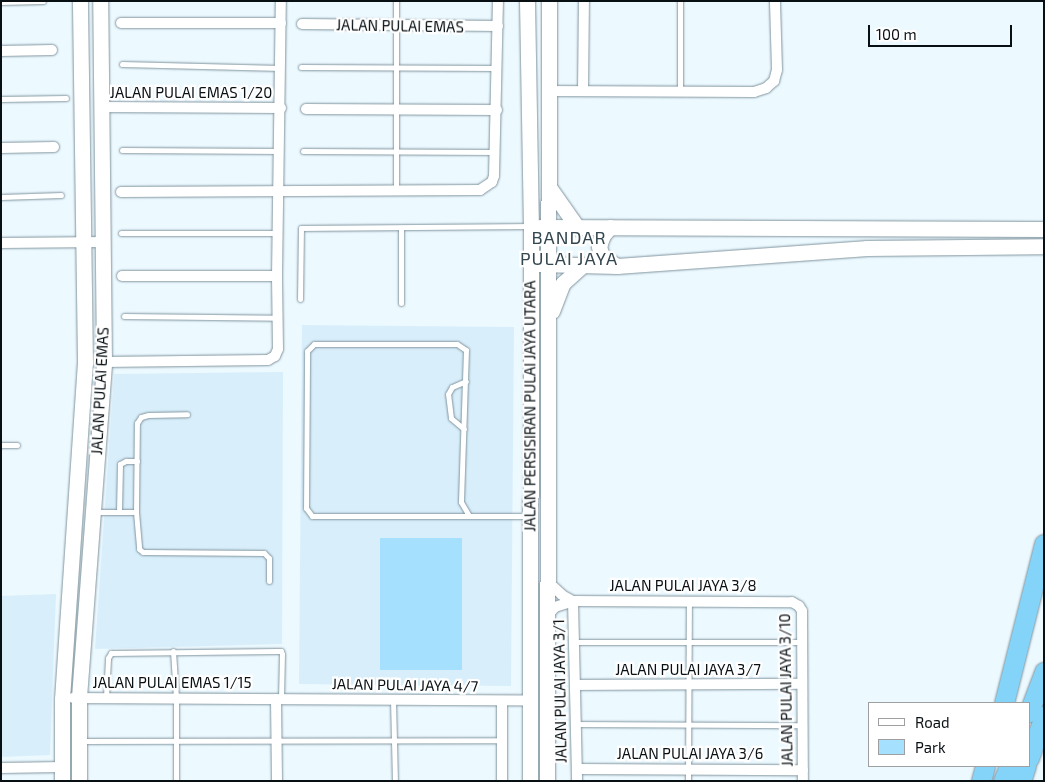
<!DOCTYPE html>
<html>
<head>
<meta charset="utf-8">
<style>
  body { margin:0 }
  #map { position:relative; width:1045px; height:782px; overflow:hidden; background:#ecf9ff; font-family:"Exo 2",sans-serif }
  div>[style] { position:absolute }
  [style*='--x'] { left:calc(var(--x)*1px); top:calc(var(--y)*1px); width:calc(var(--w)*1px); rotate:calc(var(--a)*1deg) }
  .built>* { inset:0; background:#d8effb }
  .green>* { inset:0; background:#a5e1fe }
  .roads { filter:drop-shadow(0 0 1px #80949e) drop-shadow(0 0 1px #80949e) }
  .lane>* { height:5px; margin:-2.5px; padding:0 2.5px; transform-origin:2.5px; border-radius:2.5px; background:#fff }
  .street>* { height:10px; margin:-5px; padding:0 5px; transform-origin:5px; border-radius:5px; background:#fff }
  .secondary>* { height:15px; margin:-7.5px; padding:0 7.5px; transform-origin:7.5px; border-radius:7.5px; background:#fff }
  .highway>* { height:19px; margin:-9.5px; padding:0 9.5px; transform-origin:9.5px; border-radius:9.5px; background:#84d4f9 }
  span { translate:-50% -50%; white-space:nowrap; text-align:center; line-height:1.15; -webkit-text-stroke:4.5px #fff; paint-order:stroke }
  .street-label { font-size:15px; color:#091014 }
  .quarter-label { font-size:18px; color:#34464f; letter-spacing:1px }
  .frame { position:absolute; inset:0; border:2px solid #091014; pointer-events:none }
  .legend { position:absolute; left:868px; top:702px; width:162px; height:65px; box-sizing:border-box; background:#fff; border:1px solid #9d9fa1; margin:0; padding:6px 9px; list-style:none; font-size:15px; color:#091014 }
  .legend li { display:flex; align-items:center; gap:10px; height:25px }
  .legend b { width:25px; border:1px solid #9d9fa1 }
  .scale { position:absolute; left:868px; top:25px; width:144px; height:22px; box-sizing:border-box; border:2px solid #091014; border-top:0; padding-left:6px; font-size:15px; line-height:18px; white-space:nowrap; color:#091014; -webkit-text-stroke:4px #fff; paint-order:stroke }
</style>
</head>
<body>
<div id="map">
  <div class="built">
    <div style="clip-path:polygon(302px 325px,514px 327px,511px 686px,299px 684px)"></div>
    <div style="clip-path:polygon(283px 372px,282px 644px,95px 649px,114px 374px)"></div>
    <div style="clip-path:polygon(56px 594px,50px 755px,1px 757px,1px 596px)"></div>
  </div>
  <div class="green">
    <div style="clip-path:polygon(380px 538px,462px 538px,462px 670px,380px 670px)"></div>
  </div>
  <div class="roads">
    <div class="lane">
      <div style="--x:680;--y:1;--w:91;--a:90"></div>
      <div style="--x:1;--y:2;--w:42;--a:-1.4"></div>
      <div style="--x:122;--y:64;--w:159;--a:1.4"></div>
      <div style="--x:301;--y:67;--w:196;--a:0.3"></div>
      <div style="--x:1;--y:99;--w:65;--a:-0.9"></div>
      <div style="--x:122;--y:150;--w:157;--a:0.4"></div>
      <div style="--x:303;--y:151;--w:192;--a:0.3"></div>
      <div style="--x:396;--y:191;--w:190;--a:-90"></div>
      <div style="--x:1;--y:197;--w:60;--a:-1.9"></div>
      <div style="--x:401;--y:228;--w:75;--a:90"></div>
      <div style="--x:121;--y:233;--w:156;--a:0"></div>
      <div style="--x:300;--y:299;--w:71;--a:-89.2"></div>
      <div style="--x:301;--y:228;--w:229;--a:-0.5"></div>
      <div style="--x:124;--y:316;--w:153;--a:0.7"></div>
      <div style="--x:464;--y:429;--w:17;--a:-140"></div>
      <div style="--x:451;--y:418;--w:24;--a:-97"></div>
      <div style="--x:448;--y:394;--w:8;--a:-60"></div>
      <div style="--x:452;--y:387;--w:15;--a:-23"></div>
      <div style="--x:1;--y:445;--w:16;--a:0"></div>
      <div style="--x:95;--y:512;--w:41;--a:0"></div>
      <div style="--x:136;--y:512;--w:37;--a:85"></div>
      <div style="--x:139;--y:549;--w:5;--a:37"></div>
      <div style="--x:143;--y:552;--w:121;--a:0.5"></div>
      <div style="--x:264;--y:553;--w:7;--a:45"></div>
      <div style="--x:269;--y:558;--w:23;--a:90"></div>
      <div style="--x:119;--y:512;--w:48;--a:-88.8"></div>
      <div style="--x:120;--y:464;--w:7;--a:-27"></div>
      <div style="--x:126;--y:461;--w:11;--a:0"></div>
      <div style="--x:136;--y:512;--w:89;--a:-89.4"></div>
      <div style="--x:137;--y:423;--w:7;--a:-56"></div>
      <div style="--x:141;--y:417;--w:7;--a:-16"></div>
      <div style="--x:148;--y:415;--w:39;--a:-1"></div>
      <div style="--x:469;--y:516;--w:157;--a:180"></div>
      <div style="--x:312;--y:516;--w:10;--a:-127"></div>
      <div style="--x:306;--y:508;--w:157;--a:-89.6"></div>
      <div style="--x:307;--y:351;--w:10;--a:-45"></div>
      <div style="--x:314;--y:344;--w:143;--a:0"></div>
      <div style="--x:457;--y:344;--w:11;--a:34"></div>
      <div style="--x:466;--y:350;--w:152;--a:91.9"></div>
      <div style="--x:461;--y:502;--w:16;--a:60"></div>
      <div style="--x:469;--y:516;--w:59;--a:0"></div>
      <div style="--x:574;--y:642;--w:228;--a:0"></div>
      <div style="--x:173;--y:651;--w:46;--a:86.3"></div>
      <div style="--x:176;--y:697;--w:84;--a:90"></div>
      <div style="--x:106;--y:697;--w:39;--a:-87"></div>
      <div style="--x:108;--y:658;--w:6;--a:-59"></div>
      <div style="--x:111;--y:653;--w:166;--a:-0.7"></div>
      <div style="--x:277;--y:651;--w:4;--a:0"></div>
      <div style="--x:281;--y:651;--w:3;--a:72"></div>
      <div style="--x:282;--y:654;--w:44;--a:91.3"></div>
      <div style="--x:393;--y:700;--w:81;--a:88.6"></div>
      <div style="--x:576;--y:724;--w:226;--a:0.3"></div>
      <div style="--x:80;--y:741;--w:422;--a:-0.1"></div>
      <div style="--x:688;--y:781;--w:179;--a:-89.7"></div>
    </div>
    <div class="street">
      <div style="--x:121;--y:23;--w:160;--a:0"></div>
      <div style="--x:302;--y:24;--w:196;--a:0.6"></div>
      <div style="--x:1;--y:51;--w:51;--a:-1.1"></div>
      <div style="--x:548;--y:91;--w:206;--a:0.3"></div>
      <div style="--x:754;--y:92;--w:13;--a:-18"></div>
      <div style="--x:766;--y:88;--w:11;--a:-41"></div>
      <div style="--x:774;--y:81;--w:11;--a:-75"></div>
      <div style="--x:777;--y:70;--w:69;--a:-91.7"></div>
      <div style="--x:583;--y:91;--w:90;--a:-89.4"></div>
      <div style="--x:100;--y:107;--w:181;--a:0.3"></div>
      <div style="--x:306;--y:109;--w:191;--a:0.3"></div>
      <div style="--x:1;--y:148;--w:53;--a:-1.1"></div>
      <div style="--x:121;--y:192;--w:359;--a:-0.3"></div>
      <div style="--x:480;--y:190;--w:14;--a:-34"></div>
      <div style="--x:492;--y:182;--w:6;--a:-72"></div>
      <div style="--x:494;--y:176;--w:175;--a:-88.7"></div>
      <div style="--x:1;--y:243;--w:103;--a:-0.6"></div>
      <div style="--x:122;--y:276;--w:155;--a:0"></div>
      <div style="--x:104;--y:362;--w:164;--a:-0.7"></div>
      <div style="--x:268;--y:360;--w:8;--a:-30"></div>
      <div style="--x:275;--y:356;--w:8;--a:-67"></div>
      <div style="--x:278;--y:349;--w:73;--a:-90.8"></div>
      <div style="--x:277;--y:276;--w:275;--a:-89.2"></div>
      <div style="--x:546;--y:580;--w:22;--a:43"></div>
      <div style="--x:562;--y:595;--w:13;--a:29"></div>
      <div style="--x:573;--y:601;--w:180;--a:88.7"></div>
      <div style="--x:547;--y:616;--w:12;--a:-48"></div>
      <div style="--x:555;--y:607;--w:19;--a:-18"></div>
      <div style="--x:573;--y:601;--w:219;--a:0.3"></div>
      <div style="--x:792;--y:602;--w:8;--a:30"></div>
      <div style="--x:799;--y:606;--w:6;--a:59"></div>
      <div style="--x:802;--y:611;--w:170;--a:89.7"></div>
      <div style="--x:575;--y:685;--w:226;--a:-0.3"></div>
      <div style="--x:73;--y:698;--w:456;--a:0.3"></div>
      <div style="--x:276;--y:699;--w:82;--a:89.3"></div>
      <div style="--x:1;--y:768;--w:61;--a:-0.9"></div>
      <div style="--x:577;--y:769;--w:226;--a:0.3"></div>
      <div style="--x:502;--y:781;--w:80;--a:-90"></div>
    </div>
    <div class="secondary">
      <div style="--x:527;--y:1;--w:225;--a:89"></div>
      <div style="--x:531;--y:226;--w:555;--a:90.1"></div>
      <div style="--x:549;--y:187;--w:49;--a:55"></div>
      <div style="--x:540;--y:227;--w:504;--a:0.23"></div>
      <div style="--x:610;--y:227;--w:11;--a:131"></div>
      <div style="--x:603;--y:235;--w:12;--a:110"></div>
      <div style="--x:599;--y:246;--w:11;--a:75"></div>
      <div style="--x:602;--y:257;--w:17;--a:31"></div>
      <div style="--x:538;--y:264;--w:79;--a:1.5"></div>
      <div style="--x:617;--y:266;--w:251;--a:-4.1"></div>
      <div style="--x:867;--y:248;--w:177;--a:-0.6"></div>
      <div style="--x:552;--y:311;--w:30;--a:-69"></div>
      <div style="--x:563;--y:283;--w:25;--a:-42"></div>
      <div style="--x:62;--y:781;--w:82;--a:-90"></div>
      <div style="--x:62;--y:699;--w:337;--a:-86.1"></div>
      <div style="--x:85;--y:363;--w:362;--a:-90.8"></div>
      <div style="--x:79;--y:781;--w:84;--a:-90"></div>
      <div style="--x:79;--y:697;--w:336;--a:-85.7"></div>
      <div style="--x:104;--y:362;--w:361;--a:-90.6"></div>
      <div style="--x:547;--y:781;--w:780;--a:-89.85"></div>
    </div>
    <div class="highway">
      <div style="--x:1004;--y:703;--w:164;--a:-75.9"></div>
      <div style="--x:1029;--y:712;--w:43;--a:-69.4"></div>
      <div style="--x:1029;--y:758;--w:45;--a:-70.3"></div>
      <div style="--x:981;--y:781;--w:16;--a:-75"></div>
      <div style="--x:1003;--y:781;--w:16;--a:-68"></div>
      <div style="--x:1021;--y:781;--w:16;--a:-72"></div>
    </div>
  </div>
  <div class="street-label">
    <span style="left:400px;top:26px;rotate:1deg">JALAN PULAI EMAS</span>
    <span style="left:191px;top:93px">JALAN PULAI EMAS 1/20</span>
    <span style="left:100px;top:391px;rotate:-87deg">JALAN PULAI EMAS</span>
    <span style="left:530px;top:406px;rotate:-90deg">JALAN PERSISIRAN PULAI JAYA UTARA</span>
    <span style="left:683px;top:586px">JALAN PULAI JAYA 3/8</span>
    <span style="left:688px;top:670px">JALAN PULAI JAYA 3/7</span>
    <span style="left:172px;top:683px">JALAN PULAI EMAS 1/15</span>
    <span style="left:405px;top:685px;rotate:1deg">JALAN PULAI JAYA 4/7</span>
    <span style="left:786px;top:690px;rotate:-91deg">JALAN PULAI JAYA 3/10</span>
    <span style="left:560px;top:691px;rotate:-91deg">JALAN PULAI JAYA 3/1</span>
    <span style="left:690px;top:754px">JALAN PULAI JAYA 3/6</span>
  </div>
  <div class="quarter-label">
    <span style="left:569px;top:248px">BANDAR<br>PULAI JAYA</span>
  </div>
  <div class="frame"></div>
  <ul class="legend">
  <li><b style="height:6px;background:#fff"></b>Road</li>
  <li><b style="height:14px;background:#a5e1fe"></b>Park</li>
  </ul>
  <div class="scale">100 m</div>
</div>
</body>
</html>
